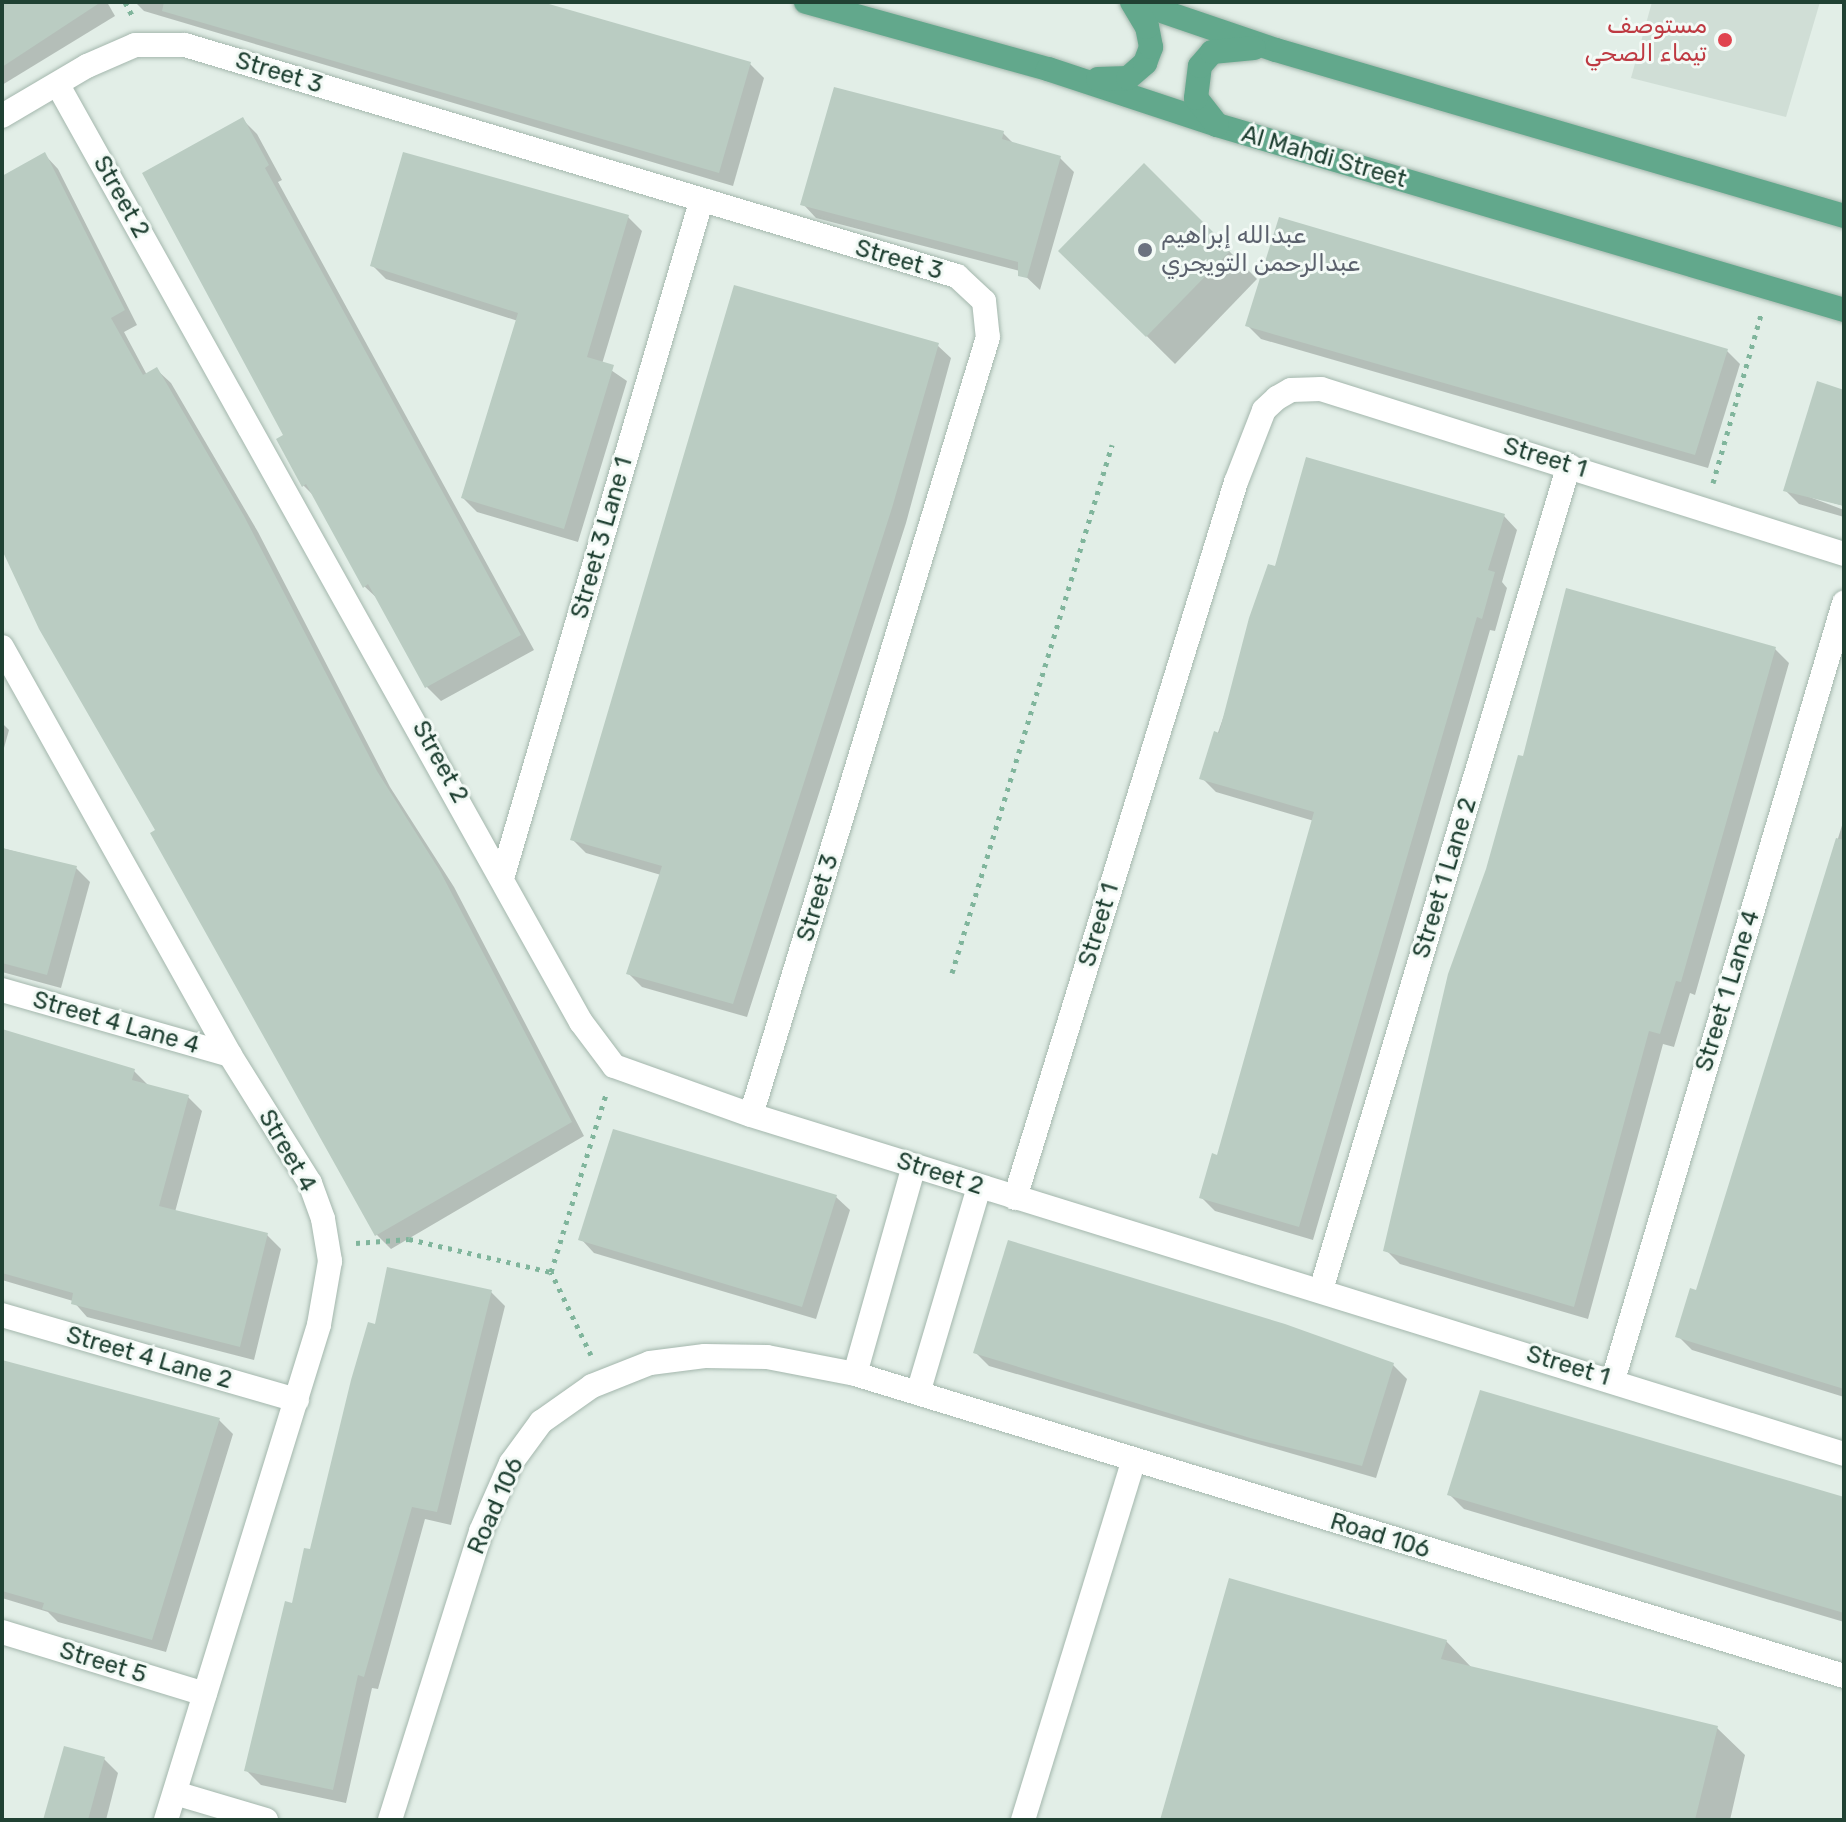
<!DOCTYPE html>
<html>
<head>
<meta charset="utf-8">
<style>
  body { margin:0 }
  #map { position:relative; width:1846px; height:1822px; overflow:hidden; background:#e2eee7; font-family:Rubik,"Noto Sans Arabic",sans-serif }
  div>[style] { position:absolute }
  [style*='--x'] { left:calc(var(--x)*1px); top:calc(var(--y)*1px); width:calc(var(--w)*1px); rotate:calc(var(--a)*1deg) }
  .built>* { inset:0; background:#d0ded6 }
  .shadow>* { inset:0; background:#0003 }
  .building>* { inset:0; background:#baccc2 }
  .path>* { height:5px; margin-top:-2.5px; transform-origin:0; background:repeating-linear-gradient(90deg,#80b59c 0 4px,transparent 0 10px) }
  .roads { filter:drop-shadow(0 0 2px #a4b7ad) drop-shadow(0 0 2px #a4b7ad) }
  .minor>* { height:24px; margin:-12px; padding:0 12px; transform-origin:12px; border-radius:12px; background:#fff }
  .major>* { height:24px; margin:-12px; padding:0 12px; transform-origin:12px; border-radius:12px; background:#62a88c }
  .dots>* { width:22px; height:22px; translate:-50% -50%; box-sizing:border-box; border:4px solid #f3faf6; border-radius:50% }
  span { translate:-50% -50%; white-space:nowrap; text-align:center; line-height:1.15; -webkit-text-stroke:6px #f3faf6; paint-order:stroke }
  .health-label { font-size:24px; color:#be3a42 }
  .right { translate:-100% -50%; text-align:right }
  .street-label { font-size:24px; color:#204133 }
  .worship-label { font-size:24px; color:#5b616d }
  .left { translate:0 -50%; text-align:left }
  .frame { position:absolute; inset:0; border:4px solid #204133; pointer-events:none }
</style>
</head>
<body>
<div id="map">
  <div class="built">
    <div style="clip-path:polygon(1652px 2px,1820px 2px,1786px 117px,1631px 78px)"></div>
  </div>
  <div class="shadow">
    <div style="clip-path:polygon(2px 2px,107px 2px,115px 16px,2px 85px)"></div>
    <div style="clip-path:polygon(135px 2px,532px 2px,750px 64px,764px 78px,733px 186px,144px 11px)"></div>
    <div style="clip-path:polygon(243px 120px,257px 134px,282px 180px,278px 182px,534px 650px,441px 701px,427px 687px,379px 600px,364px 586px,317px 499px,303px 485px,286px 435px,145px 174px)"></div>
    <div style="clip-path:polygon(1003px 133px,1015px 145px,1060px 158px,1074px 172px,1040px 290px,1020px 271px,816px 218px,803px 204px)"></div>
    <div style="clip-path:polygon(45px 155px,58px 169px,137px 325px,124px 332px,147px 375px,157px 370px,171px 383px,258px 532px,390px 787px,454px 887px,584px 1136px,391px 1249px,377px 1235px,153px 834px,157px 831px,41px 628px,2px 548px,2px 179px)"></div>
    <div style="clip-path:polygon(1144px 166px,1257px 279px,1175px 364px,1061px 251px)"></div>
    <div style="clip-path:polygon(628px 217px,642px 231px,602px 364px,627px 381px,578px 542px,477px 512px,463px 498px,518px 321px,386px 279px,372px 265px)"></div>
    <div style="clip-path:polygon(1248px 326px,1726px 350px,1740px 364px,1708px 468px,1261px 339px)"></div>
    <div style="clip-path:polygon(937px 345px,951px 358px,906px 523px,747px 1017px,642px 987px,628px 973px,661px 875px,586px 853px,572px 839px)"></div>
    <div style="clip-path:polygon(1844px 393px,1844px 506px,1799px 493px,1844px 510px,1844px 517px,1799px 504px,1785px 490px)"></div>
    <div style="clip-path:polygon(1504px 516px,1517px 530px,1502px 582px,1507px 588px,1495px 631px,1490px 630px,1313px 1240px,1215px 1211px,1201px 1197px,1219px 1157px,1314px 821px,1216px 792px,1202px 778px,1276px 568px)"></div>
    <div style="clip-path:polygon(1775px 649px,1789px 663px,1695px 995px,1690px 993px,1674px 1047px,1663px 1044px,1588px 1319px,1400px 1264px,1386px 1250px,1525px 759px)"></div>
    <div style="clip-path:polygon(2px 723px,9px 730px,2px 755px)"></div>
    <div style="clip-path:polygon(1844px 819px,1844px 1397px,1692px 1350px,1678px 1336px,1697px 1293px)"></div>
    <div style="clip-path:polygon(2px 848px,76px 868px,90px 882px,61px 988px,2px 972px)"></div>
    <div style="clip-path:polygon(2px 1030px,134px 1071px,149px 1086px,188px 1097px,202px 1111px,175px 1212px,267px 1235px,281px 1249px,254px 1360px,87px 1317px,73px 1301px,2px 1280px)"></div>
    <div style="clip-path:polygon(836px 1197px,850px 1210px,816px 1319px,594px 1253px,581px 1239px)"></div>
    <div style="clip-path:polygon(491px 1292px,505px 1306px,451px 1525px,425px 1519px,378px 1689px,372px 1688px,346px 1803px,261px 1785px,247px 1771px,376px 1326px)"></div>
    <div style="clip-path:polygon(975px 1352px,1393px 1365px,1407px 1379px,1376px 1478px,989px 1366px)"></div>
    <div style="clip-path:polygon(2px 1363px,219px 1420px,233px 1434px,166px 1652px,58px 1622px,48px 1612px,2px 1598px)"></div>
    <div style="clip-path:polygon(1450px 1495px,1844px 1499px,1844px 1622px,1464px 1509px)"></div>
    <div style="clip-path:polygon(1446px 1641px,1473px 1669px,1717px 1728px,1745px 1755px,1730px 1820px,1162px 1820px)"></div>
    <div style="clip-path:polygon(104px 1759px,118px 1773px,106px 1820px,45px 1820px)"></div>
  </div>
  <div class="building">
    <div style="clip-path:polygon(2px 2px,101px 2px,2px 67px)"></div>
    <div style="clip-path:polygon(164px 2px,542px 2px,751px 62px,719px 173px,162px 11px)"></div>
    <div style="clip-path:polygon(834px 87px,1004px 131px,1002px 139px,1061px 156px,1027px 278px,1018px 276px,1018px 262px,800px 205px)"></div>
    <div style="clip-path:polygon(243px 117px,269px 165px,265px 168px,521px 635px,425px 688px,368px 584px,363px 588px,306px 484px,302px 487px,276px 439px,283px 435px,142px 173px)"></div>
    <div style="clip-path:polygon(45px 152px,125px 310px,111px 318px,143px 375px,157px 367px,244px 516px,377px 771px,440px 871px,572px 1122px,375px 1236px,150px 833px,155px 830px,39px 629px,2px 550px,2px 176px)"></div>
    <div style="clip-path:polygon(403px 152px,629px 215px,587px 357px,614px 365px,564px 529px,461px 498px,518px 313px,370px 266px)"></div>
    <div style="clip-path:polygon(1144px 163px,1231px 250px,1146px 337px,1058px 251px)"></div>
    <div style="clip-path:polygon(1279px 217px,1728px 349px,1695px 455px,1245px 326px)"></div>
    <div style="clip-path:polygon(734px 285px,939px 343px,892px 508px,733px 1004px,626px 974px,662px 866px,570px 840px)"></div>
    <div style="clip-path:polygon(1817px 381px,1844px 390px,1844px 506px,1783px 491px)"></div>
    <div style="clip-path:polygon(1306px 457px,1505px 514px,1488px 570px,1495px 572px,1482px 619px,1477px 617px,1299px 1227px,1199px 1198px,1212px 1153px,1217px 1155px,1314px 812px,1199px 779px,1214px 731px,1219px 733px,1249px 618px,1268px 564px,1275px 566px)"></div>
    <div style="clip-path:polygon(1566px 588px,1776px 647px,1681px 982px,1676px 981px,1660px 1034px,1649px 1031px,1574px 1307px,1383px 1251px,1448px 974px,1486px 869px,1518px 755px,1523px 756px)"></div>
    <div style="clip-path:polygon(1836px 838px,1844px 840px,1844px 1389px,1675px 1337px,1690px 1288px,1696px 1290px)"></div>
    <div style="clip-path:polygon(2px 848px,77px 866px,47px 975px,2px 963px)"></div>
    <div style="clip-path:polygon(2px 1029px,135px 1069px,132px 1080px,189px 1095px,159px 1206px,268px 1233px,240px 1347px,71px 1304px,73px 1293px,2px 1273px)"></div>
    <div style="clip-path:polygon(613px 1129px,837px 1195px,802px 1307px,578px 1240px)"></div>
    <div style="clip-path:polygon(1008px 1240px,1285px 1324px,1394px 1363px,1362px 1466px,1250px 1438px,973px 1353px)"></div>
    <div style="clip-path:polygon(387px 1267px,492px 1290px,437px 1512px,412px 1507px,364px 1677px,358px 1675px,333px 1790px,244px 1771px,285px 1601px,292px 1603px,304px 1548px,310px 1549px,351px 1380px,368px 1322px,375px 1324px)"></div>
    <div style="clip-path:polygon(2px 1360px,220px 1418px,152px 1640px,42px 1609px,44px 1603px,2px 1591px)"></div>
    <div style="clip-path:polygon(1480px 1390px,1844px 1497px,1844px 1613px,1447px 1495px)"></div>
    <div style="clip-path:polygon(1229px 1578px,1447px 1640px,1441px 1659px,1718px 1726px,1695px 1820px,1160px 1820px)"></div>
    <div style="clip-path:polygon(64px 1746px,105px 1757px,88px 1820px,43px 1820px)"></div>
  </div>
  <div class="path">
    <div style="--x:125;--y:2;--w:15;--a:62"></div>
    <div style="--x:1713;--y:483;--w:175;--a:-74.1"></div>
    <div style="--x:952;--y:973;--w:552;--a:-73.14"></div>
    <div style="--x:356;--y:1243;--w:53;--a:-4.3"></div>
    <div style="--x:409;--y:1239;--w:146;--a:13.1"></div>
    <div style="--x:591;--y:1355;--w:92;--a:-115.7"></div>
    <div style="--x:551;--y:1272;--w:186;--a:-72.8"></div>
  </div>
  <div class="roads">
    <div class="minor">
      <div style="--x:59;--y:87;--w:1071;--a:60.83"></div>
      <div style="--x:581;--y:1022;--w:55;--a:53.1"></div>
      <div style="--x:614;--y:1066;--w:145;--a:19.7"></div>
      <div style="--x:751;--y:1115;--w:1144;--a:17.23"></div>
      <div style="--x:2;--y:116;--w:99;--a:-30.5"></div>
      <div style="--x:87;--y:66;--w:52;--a:-23.6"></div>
      <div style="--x:135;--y:45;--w:50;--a:0"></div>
      <div style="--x:185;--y:45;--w:806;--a:16.66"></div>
      <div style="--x:957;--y:276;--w:37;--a:43"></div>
      <div style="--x:984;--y:301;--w:36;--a:84"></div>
      <div style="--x:988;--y:337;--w:813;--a:106.94"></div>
      <div style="--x:2;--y:647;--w:467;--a:60.8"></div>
      <div style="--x:230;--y:1055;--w:151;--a:58"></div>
      <div style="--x:310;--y:1183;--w:38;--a:70"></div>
      <div style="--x:323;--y:1219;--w:43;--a:80.5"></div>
      <div style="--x:330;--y:1261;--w:65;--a:99.8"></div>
      <div style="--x:319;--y:1325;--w:518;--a:107.18"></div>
      <div style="--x:503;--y:875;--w:702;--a:-73.61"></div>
      <div style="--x:2;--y:990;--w:237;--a:15.9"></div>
      <div style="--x:1015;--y:1198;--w:749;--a:-72.85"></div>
      <div style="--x:1236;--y:482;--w:77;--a:-68.7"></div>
      <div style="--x:1264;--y:410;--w:18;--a:-43"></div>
      <div style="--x:1277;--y:398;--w:16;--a:-30"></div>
      <div style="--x:1291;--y:390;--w:30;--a:-2"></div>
      <div style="--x:1321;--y:389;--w:548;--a:17.51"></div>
      <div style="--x:1321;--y:1290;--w:861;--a:-73.27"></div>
      <div style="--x:2;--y:1315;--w:307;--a:16.1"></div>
      <div style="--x:855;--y:1374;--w:216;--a:-74.2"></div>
      <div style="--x:1613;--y:1380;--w:811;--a:-73.44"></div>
      <div style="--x:918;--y:1393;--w:215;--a:-73.5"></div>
      <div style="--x:2;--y:1632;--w:212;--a:17"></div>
      <div style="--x:175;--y:1793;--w:95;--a:16.5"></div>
      <div style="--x:390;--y:1820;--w:303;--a:-72.5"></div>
      <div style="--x:481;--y:1531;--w:74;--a:-66.2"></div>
      <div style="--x:511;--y:1463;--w:51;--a:-53.8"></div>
      <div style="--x:541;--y:1422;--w:62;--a:-35.2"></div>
      <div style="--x:592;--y:1386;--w:62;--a:-21.6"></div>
      <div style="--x:650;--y:1363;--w:55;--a:-7.3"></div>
      <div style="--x:705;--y:1356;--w:62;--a:0.9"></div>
      <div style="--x:767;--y:1357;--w:90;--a:10.9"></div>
      <div style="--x:855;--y:1374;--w:1034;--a:16.98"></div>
      <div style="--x:1023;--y:1820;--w:375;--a:-72.9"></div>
    </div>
    <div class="major">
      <div style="--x:806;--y:2;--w:251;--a:15.5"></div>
      <div style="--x:1048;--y:69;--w:178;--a:18.3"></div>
      <div style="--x:1217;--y:125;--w:654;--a:16.44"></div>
      <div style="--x:1135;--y:2;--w:149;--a:18.8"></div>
      <div style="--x:1276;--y:50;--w:592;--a:16.29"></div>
      <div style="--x:1098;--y:79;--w:30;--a:-2"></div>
      <div style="--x:1128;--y:78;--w:23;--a:-41"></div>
      <div style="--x:1145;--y:63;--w:17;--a:-69"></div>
      <div style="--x:1151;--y:47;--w:20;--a:-101"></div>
      <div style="--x:1147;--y:27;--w:29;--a:-121"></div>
      <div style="--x:1217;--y:125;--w:34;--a:-128"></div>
      <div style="--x:1196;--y:98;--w:32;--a:-83"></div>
      <div style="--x:1200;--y:66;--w:18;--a:-49"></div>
      <div style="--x:1212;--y:52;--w:42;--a:-5.4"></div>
    </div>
  </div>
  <div class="dots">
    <div style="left:1725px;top:40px;background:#e0444e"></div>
    <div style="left:1145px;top:250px;background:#6b7280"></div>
  </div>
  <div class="health-label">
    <span class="right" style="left:1707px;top:40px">مستوصف<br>تيماء الصحي</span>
  </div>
  <div class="street-label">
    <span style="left:279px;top:73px;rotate:17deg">Street 3</span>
    <span style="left:1324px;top:157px;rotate:16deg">Al Mahdi Street</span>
    <span style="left:121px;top:197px;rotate:61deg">Street 2</span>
    <span style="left:899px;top:260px;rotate:16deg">Street 3</span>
    <span style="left:1545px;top:458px;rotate:17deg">Street 1</span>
    <span style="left:602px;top:538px;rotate:-74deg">Street 3 Lane 1</span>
    <span style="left:440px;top:762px;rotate:61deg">Street 2</span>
    <span style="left:1445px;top:878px;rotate:-73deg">Street 1 Lane 2</span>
    <span style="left:818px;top:898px;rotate:-73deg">Street 3</span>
    <span style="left:1099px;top:925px;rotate:-73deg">Street 1</span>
    <span style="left:1728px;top:991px;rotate:-73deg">Street 1 Lane 4</span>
    <span style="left:116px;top:1023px;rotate:16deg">Street 4 Lane 4</span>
    <span style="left:287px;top:1151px;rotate:60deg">Street 4</span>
    <span style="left:940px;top:1174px;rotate:18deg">Street 2</span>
    <span style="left:149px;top:1358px;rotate:16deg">Street 4 Lane 2</span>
    <span style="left:1568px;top:1366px;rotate:17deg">Street 1</span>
    <span style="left:496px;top:1506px;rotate:-66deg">Road 106</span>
    <span style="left:1380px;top:1536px;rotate:17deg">Road 106</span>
    <span style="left:103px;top:1663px;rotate:17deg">Street 5</span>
  </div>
  <div class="worship-label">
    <span class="left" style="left:1161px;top:250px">عبدالله إبراهيم<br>عبدالرحمن التويجري</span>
  </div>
  <div class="frame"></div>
</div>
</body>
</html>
